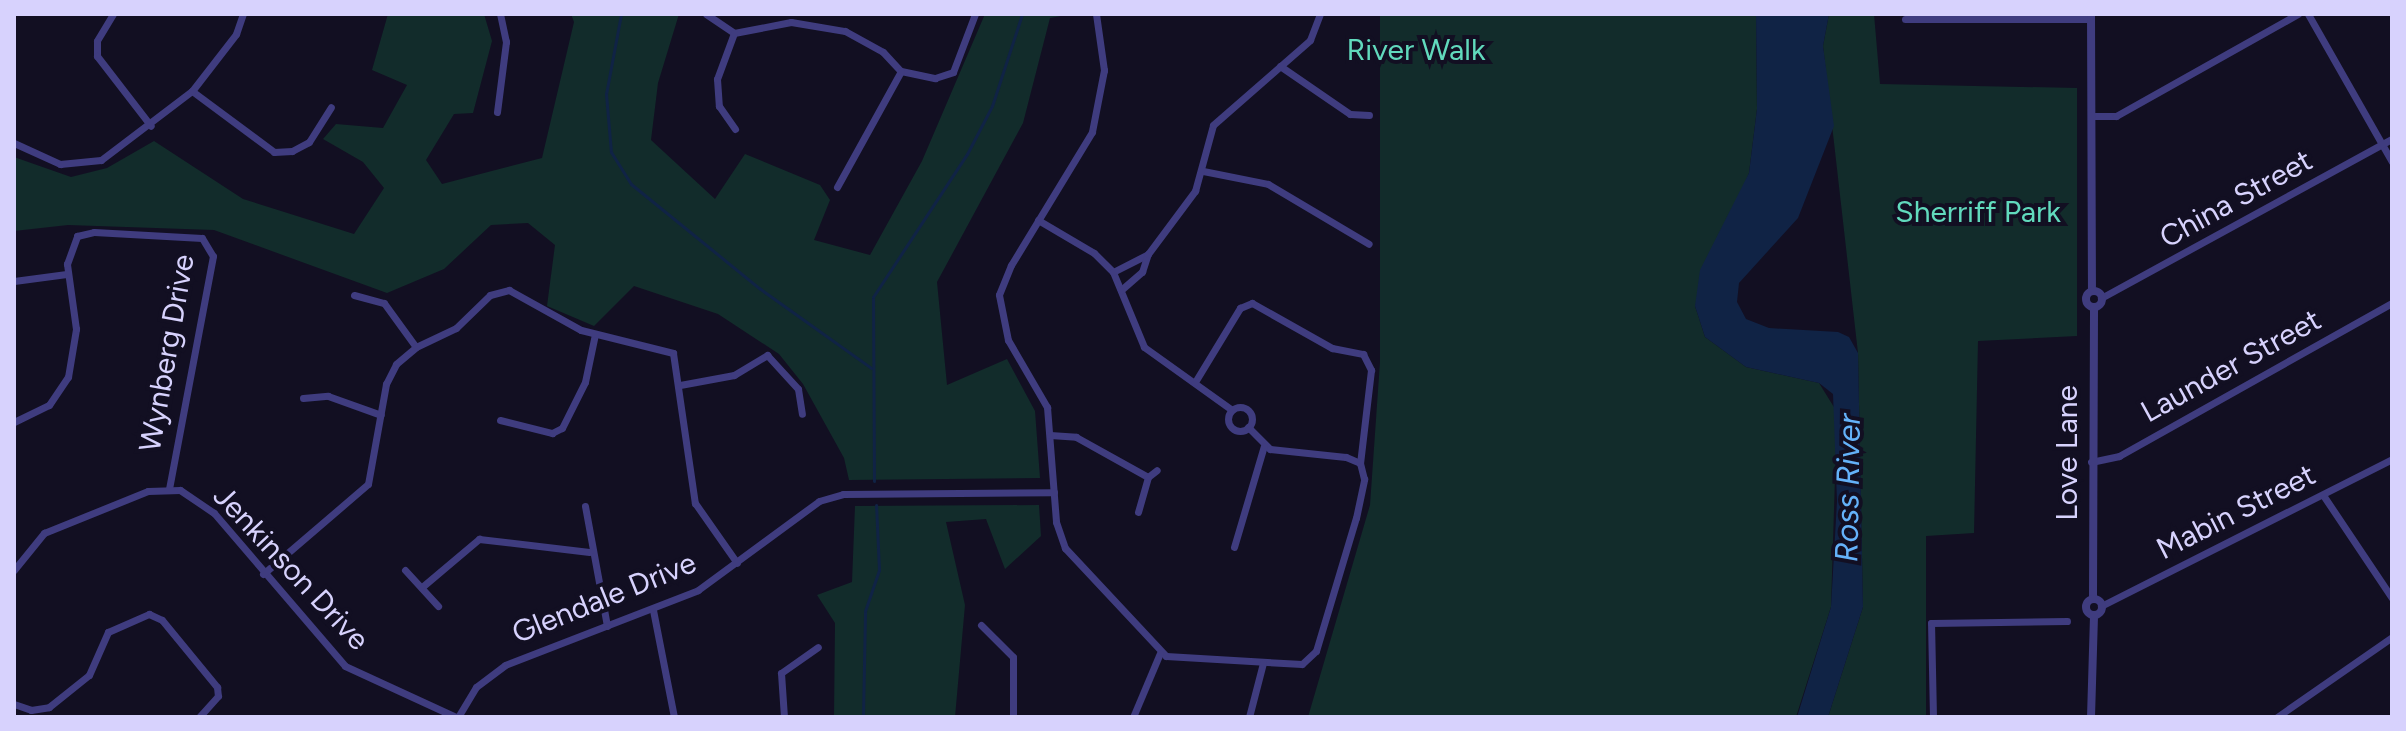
<!DOCTYPE html>
<html>
<head>
<meta charset="utf-8">
<style>
  body { margin:0 }
  #map { position:relative; width:2406px; height:731px; overflow:hidden; background:#120f22; font-family:Figtree,sans-serif }
  div>[style] { position:absolute }
  [style*='--x'] { left:calc(var(--x)*1px); top:calc(var(--y)*1px); width:calc(var(--w)*1px); rotate:calc(var(--a)*1deg) }
  .green>* { inset:0; background:#122c2b }
  .water>* { inset:0; background:#102345 }
  .stream>* { height:3px; margin:-1.5px; padding:0 1.5px; transform-origin:1.5px; border-radius:1.5px; background:#102345 }
  .minor>* { height:7px; margin:-3.5px; padding:0 3.5px; transform-origin:3.5px; border-radius:3.5px; background:#3f3c7f }
  .minor>.ring { margin:-3.5px; padding:0; box-sizing:content-box; background:none; border:7px solid #3f3c7f; border-radius:50% }
  .tertiary>* { height:8px; margin:-4px; padding:0 4px; transform-origin:4px; border-radius:4px; background:#3f3c7f }
  .tertiary>.ring { margin:-4px; padding:0; box-sizing:content-box; background:none; border:8px solid #3f3c7f; border-radius:50% }
  span { translate:-50% -50%; white-space:nowrap; text-align:center; line-height:1.15; -webkit-text-stroke:8px #120f22; paint-order:stroke }
  .park-label { font-size:30px; color:#61dabd }
  .street-label { font-size:30px; color:#d7d2fd }
  .water-label { font-size:32px; color:#64b2f9; font-style:italic }
  .frame { position:absolute; inset:0; border:16px solid #d7d2fd; pointer-events:none }
</style>
</head>
<body>
<div id="map">
  <div class="green">
    <div style="clip-path:polygon(388px 14px,484px 14px,492px 41px,473px 113px,454px 114px,426px 160px,442px 184px,542px 158px,574px 22px,571px 14px,679px 14px,658px 83px,651px 140px,715px 199px,745px 154px,820px 185px,830px 200px,814px 240px,870px 255px,922px 161px,985px 14px,1072px 14px,1050px 18px,1023px 123px,937px 282px,947px 385px,1007px 359px,1035px 411px,1040px 478px,849px 480px,844px 458px,803px 384px,779px 354px,718px 314px,634px 286px,594px 326px,547px 306px,555px 245px,528px 223px,491px 225px,444px 269px,387px 293px,214px 230px,68px 225px,14px 231px,14px 157px,71px 177px,107px 168px,154px 141px,243px 199px,354px 234px,384px 188px,363px 162px,323px 139px,336px 124px,383px 128px,407px 85px,372px 70px)"></div>
    <div style="clip-path:polygon(1380px 14px,1756px 14px,1757px 109px,1749px 173px,1695px 306px,1705px 337px,1746px 367px,1819px 383px,1837px 412px,1831px 607px,1796px 717px,1308px 717px,1370px 505px,1380px 362px)"></div>
    <div style="clip-path:polygon(1829px 14px,1874px 14px,1880px 84px,2077px 88px,2077px 336px,1978px 341px,1974px 533px,1926px 536px,1926px 717px,1828px 717px,1863px 607px,1858px 353px,1823px 46px)"></div>
    <div style="clip-path:polygon(1039px 505px,1041px 536px,1005px 569px,986px 519px,946px 522px,965px 605px,955px 717px,834px 717px,835px 623px,817px 595px,852px 582px,855px 506px)"></div>
  </div>
  <div class="water">
    <div style="clip-path:polygon(1756px 14px,1829px 14px,1823px 46px,1834px 126px,1798px 218px,1739px 283px,1737px 302px,1746px 319px,1769px 328px,1838px 332px,1849px 337px,1858px 353px,1863px 607px,1828px 717px,1797px 717px,1831px 607px,1837px 501px,1833px 394px,1819px 383px,1746px 367px,1705px 337px,1695px 306px,1700px 270px,1749px 173px,1757px 109px)"></div>
  </div>
  <div class="stream">
    <div style="--x:621;--y:14;--w:81;--a:100.6"></div>
    <div style="--x:606;--y:94;--w:58;--a:85.1"></div>
    <div style="--x:611;--y:152;--w:38;--a:58"></div>
    <div style="--x:631;--y:184;--w:165;--a:39.1"></div>
    <div style="--x:759;--y:288;--w:138;--a:35.5"></div>
    <div style="--x:874;--y:481;--w:184;--a:-90.3"></div>
    <div style="--x:873;--y:297;--w:171;--a:-56.7"></div>
    <div style="--x:967;--y:154;--w:54;--a:-62.5"></div>
    <div style="--x:992;--y:106;--w:97;--a:-71.9"></div>
    <div style="--x:863;--y:717;--w:106;--a:-88.9"></div>
    <div style="--x:865;--y:611;--w:43;--a:-71.1"></div>
    <div style="--x:879;--y:570;--w:65;--a:-92.6"></div>
  </div>
  <div class="minor">
    <div style="--x:113;--y:14;--w:31;--a:121"></div>
    <div style="--x:97;--y:41;--w:15;--a:90"></div>
    <div style="--x:97;--y:56;--w:88;--a:52.4"></div>
    <div style="--x:706;--y:14;--w:34;--a:34"></div>
    <div style="--x:734;--y:33;--w:58;--a:-10.9"></div>
    <div style="--x:791;--y:22;--w:55;--a:9.5"></div>
    <div style="--x:845;--y:31;--w:43;--a:28.9"></div>
    <div style="--x:883;--y:52;--w:26;--a:47"></div>
    <div style="--x:901;--y:71;--w:35;--a:12"></div>
    <div style="--x:935;--y:78;--w:19;--a:-18"></div>
    <div style="--x:953;--y:72;--w:62;--a:-69.2"></div>
    <div style="--x:1096;--y:14;--w:57;--a:81.9"></div>
    <div style="--x:1104;--y:70;--w:63;--a:101"></div>
    <div style="--x:1092;--y:132;--w:156;--a:121.3"></div>
    <div style="--x:1011;--y:265;--w:32;--a:112"></div>
    <div style="--x:999;--y:295;--w:46;--a:78.7"></div>
    <div style="--x:1008;--y:340;--w:78;--a:59.8"></div>
    <div style="--x:1047;--y:407;--w:115;--a:85.5"></div>
    <div style="--x:1056;--y:522;--w:28;--a:71"></div>
    <div style="--x:1065;--y:548;--w:148;--a:46.9"></div>
    <div style="--x:1166;--y:656;--w:136;--a:3.4"></div>
    <div style="--x:1302;--y:664;--w:19;--a:-43"></div>
    <div style="--x:1316;--y:651;--w:139;--a:-73.3"></div>
    <div style="--x:1356;--y:518;--w:40;--a:-78"></div>
    <div style="--x:1364;--y:479;--w:16;--a:-104"></div>
    <div style="--x:2308;--y:14;--w:170;--a:60.4"></div>
    <div style="--x:1905;--y:19;--w:186;--a:0"></div>
    <div style="--x:734;--y:33;--w:49;--a:110.3"></div>
    <div style="--x:717;--y:79;--w:27;--a:86"></div>
    <div style="--x:719;--y:106;--w:28;--a:55"></div>
    <div style="--x:1280;--y:66;--w:85;--a:34.4"></div>
    <div style="--x:1350;--y:114;--w:19;--a:3"></div>
    <div style="--x:192;--y:91;--w:102;--a:36.6"></div>
    <div style="--x:274;--y:152;--w:18;--a:-3"></div>
    <div style="--x:292;--y:151;--w:19;--a:-28"></div>
    <div style="--x:309;--y:142;--w:41;--a:-57.8"></div>
    <div style="--x:497;--y:112;--w:71;--a:-82.7"></div>
    <div style="--x:506;--y:42;--w:29;--a:-102"></div>
    <div style="--x:2092;--y:116;--w:24;--a:0"></div>
    <div style="--x:2116;--y:116;--w:209;--a:-29.3"></div>
    <div style="--x:14;--y:143;--w:51;--a:24.5"></div>
    <div style="--x:60;--y:164;--w:41;--a:-5.6"></div>
    <div style="--x:101;--y:160;--w:114;--a:-37.2"></div>
    <div style="--x:192;--y:91;--w:72;--a:-52.3"></div>
    <div style="--x:236;--y:34;--w:21;--a:-71"></div>
    <div style="--x:1203;--y:171;--w:66;--a:11.3"></div>
    <div style="--x:1268;--y:184;--w:117;--a:30.7"></div>
    <div style="--x:837;--y:187;--w:132;--a:-61.1"></div>
    <div style="--x:1038;--y:220;--w:65;--a:30.5"></div>
    <div style="--x:1094;--y:253;--w:27;--a:45"></div>
    <div style="--x:1113;--y:272;--w:81;--a:67.5"></div>
    <div style="--x:1144;--y:347;--w:108;--a:35.6"></div>
    <div style="--x:1113;--y:272;--w:39;--a:-27"></div>
    <div style="--x:14;--y:281;--w:53;--a:-7.5"></div>
    <div style="--x:1121;--y:290;--w:28;--a:-41"></div>
    <div style="--x:1142;--y:272;--w:19;--a:-72"></div>
    <div style="--x:1148;--y:254;--w:79;--a:-53.3"></div>
    <div style="--x:1195;--y:191;--w:68;--a:-74.7"></div>
    <div style="--x:1213;--y:125;--w:129;--a:-41.2"></div>
    <div style="--x:1310;--y:40;--w:28;--a:-69"></div>
    <div style="--x:354;--y:295;--w:31;--a:15"></div>
    <div style="--x:384;--y:303;--w:54;--a:54"></div>
    <div style="--x:2101;--y:298;--w:332;--a:-28.7"></div>
    <div style="--x:1195;--y:382;--w:87;--a:-58.7"></div>
    <div style="--x:1240;--y:308;--w:13;--a:-23"></div>
    <div style="--x:1252;--y:303;--w:92;--a:29.4"></div>
    <div style="--x:1332;--y:348;--w:32;--a:11"></div>
    <div style="--x:1363;--y:354;--w:18;--a:63"></div>
    <div style="--x:1371;--y:370;--w:94;--a:96.7"></div>
    <div style="--x:680;--y:385;--w:55;--a:-10.5"></div>
    <div style="--x:734;--y:375;--w:39;--a:-31"></div>
    <div style="--x:767;--y:355;--w:46;--a:47.6"></div>
    <div style="--x:798;--y:389;--w:25;--a:81"></div>
    <div style="--x:303;--y:398;--w:25;--a:-5"></div>
    <div style="--x:328;--y:396;--w:56;--a:19.7"></div>
    <div class="ring" style="left:1228px;top:407px;width:17px;height:17px"></div>
    <div style="--x:500;--y:420;--w:54;--a:14"></div>
    <div style="--x:552;--y:433;--w:11;--a:-27"></div>
    <div style="--x:562;--y:428;--w:51;--a:-63.4"></div>
    <div style="--x:585;--y:382;--w:49;--a:-78.2"></div>
    <div style="--x:14;--y:422;--w:39;--a:-26"></div>
    <div style="--x:49;--y:405;--w:34;--a:-56"></div>
    <div style="--x:68;--y:377;--w:49;--a:-80.5"></div>
    <div style="--x:76;--y:329;--w:66;--a:-97.9"></div>
    <div style="--x:67;--y:264;--w:30;--a:-70"></div>
    <div style="--x:77;--y:236;--w:17;--a:-13"></div>
    <div style="--x:94;--y:232;--w:108;--a:3.2"></div>
    <div style="--x:202;--y:238;--w:21;--a:59"></div>
    <div style="--x:213;--y:256;--w:237;--a:100.7"></div>
    <div style="--x:1248;--y:427;--w:31;--a:45"></div>
    <div style="--x:1270;--y:449;--w:76;--a:6"></div>
    <div style="--x:1346;--y:457;--w:15;--a:23"></div>
    <div style="--x:1050;--y:435;--w:26;--a:4"></div>
    <div style="--x:1076;--y:437;--w:82;--a:29.1"></div>
    <div style="--x:2091;--y:462;--w:29;--a:-12"></div>
    <div style="--x:2119;--y:456;--w:313;--a:-29.3"></div>
    <div style="--x:2323;--y:495;--w:124;--a:56.2"></div>
    <div style="--x:585;--y:506;--w:122;--a:79.6"></div>
    <div style="--x:1138;--y:512;--w:36;--a:-74"></div>
    <div style="--x:1148;--y:477;--w:11;--a:-38"></div>
    <div style="--x:1234;--y:547;--w:105;--a:-73.5"></div>
    <div style="--x:14;--y:570;--w:48;--a:-51"></div>
    <div style="--x:44;--y:533;--w:112;--a:-22"></div>
    <div style="--x:148;--y:491;--w:32;--a:-2"></div>
    <div style="--x:180;--y:490;--w:41;--a:34.1"></div>
    <div style="--x:214;--y:513;--w:201;--a:49.4"></div>
    <div style="--x:345;--y:666;--w:122;--a:24.7"></div>
    <div style="--x:405;--y:570;--w:49;--a:47.5"></div>
    <div style="--x:263;--y:574;--w:138;--a:-40.6"></div>
    <div style="--x:368;--y:484;--w:102;--a:-79.8"></div>
    <div style="--x:386;--y:384;--w:22;--a:-63"></div>
    <div style="--x:396;--y:364;--w:26;--a:-40"></div>
    <div style="--x:416;--y:347;--w:44;--a:-25.4"></div>
    <div style="--x:456;--y:328;--w:47;--a:-44.1"></div>
    <div style="--x:490;--y:295;--w:20;--a:-15"></div>
    <div style="--x:509;--y:290;--w:82;--a:29.1"></div>
    <div style="--x:581;--y:330;--w:95;--a:14"></div>
    <div style="--x:673;--y:353;--w:152;--a:81.7"></div>
    <div style="--x:695;--y:503;--w:73;--a:55"></div>
    <div style="--x:422;--y:587;--w:75;--a:-40.1"></div>
    <div style="--x:479;--y:539;--w:111;--a:6.7"></div>
    <div style="--x:2101;--y:606;--w:326;--a:-26.8"></div>
    <div style="--x:653;--y:610;--w:109;--a:78.9"></div>
    <div style="--x:981;--y:625;--w:45;--a:45"></div>
    <div style="--x:1013;--y:657;--w:60;--a:90"></div>
    <div style="--x:14;--y:704;--w:18;--a:19"></div>
    <div style="--x:31;--y:710;--w:18;--a:-9"></div>
    <div style="--x:49;--y:707;--w:51;--a:-38.7"></div>
    <div style="--x:89;--y:675;--w:47;--a:-66.2"></div>
    <div style="--x:108;--y:632;--w:45;--a:-23.7"></div>
    <div style="--x:149;--y:614;--w:14;--a:25"></div>
    <div style="--x:162;--y:620;--w:87;--a:50.6"></div>
    <div style="--x:217;--y:687;--w:9;--a:84"></div>
    <div style="--x:218;--y:696;--w:28;--a:132"></div>
    <div style="--x:458;--y:717;--w:35;--a:-59"></div>
    <div style="--x:476;--y:687;--w:36;--a:-37"></div>
    <div style="--x:505;--y:665;--w:207;--a:-21.2"></div>
    <div style="--x:698;--y:590;--w:150;--a:-36.3"></div>
    <div style="--x:819;--y:501;--w:25;--a:-16"></div>
    <div style="--x:843;--y:494;--w:211;--a:-0.5"></div>
    <div style="--x:784;--y:717;--w:44;--a:-93.9"></div>
    <div style="--x:781;--y:673;--w:45;--a:-35.1"></div>
    <div style="--x:1133;--y:717;--w:69;--a:-67.1"></div>
    <div style="--x:1249;--y:717;--w:56;--a:-75.5"></div>
    <div style="--x:1933;--y:717;--w:94;--a:-91.2"></div>
    <div style="--x:1931;--y:623;--w:136;--a:-0.8"></div>
    <div style="--x:2277;--y:717;--w:140;--a:-34.8"></div>
  </div>
  <div class="tertiary">
    <div style="--x:2091;--y:14;--w:277;--a:89.8"></div>
    <div class="ring" style="left:2086px;top:291px;width:8px;height:8px"></div>
    <div style="--x:2093;--y:599;--w:292;--a:-89.8"></div>
    <div class="ring" style="left:2086px;top:599px;width:8px;height:8px"></div>
    <div style="--x:2091;--y:717;--w:102;--a:-88.3"></div>
  </div>
  <div class="park-label">
    <span style="left:1416px;top:50px">River Walk</span>
    <span style="left:1978px;top:212px">Sherriff Park</span>
  </div>
  <div class="street-label">
    <span style="left:2236px;top:199px;rotate:-29deg">China Street</span>
    <span style="left:167px;top:353px;rotate:-80deg">Wynberg Drive</span>
    <span style="left:2231px;top:366px;rotate:-29deg">Launder Street</span>
    <span style="left:2067px;top:453px;rotate:-90deg">Love Lane</span>
    <span style="left:2236px;top:512px;rotate:-27deg">Mabin Street</span>
    <span style="left:291px;top:568px;rotate:47deg">Jenkinson Drive</span>
    <span style="left:604px;top:598px;rotate:-22deg">Glendale Drive</span>
  </div>
  <div class="water-label">
    <span style="left:1848px;top:488px;rotate:-89deg">Ross River</span>
  </div>
  <div class="frame"></div>
</div>
</body>
</html>
